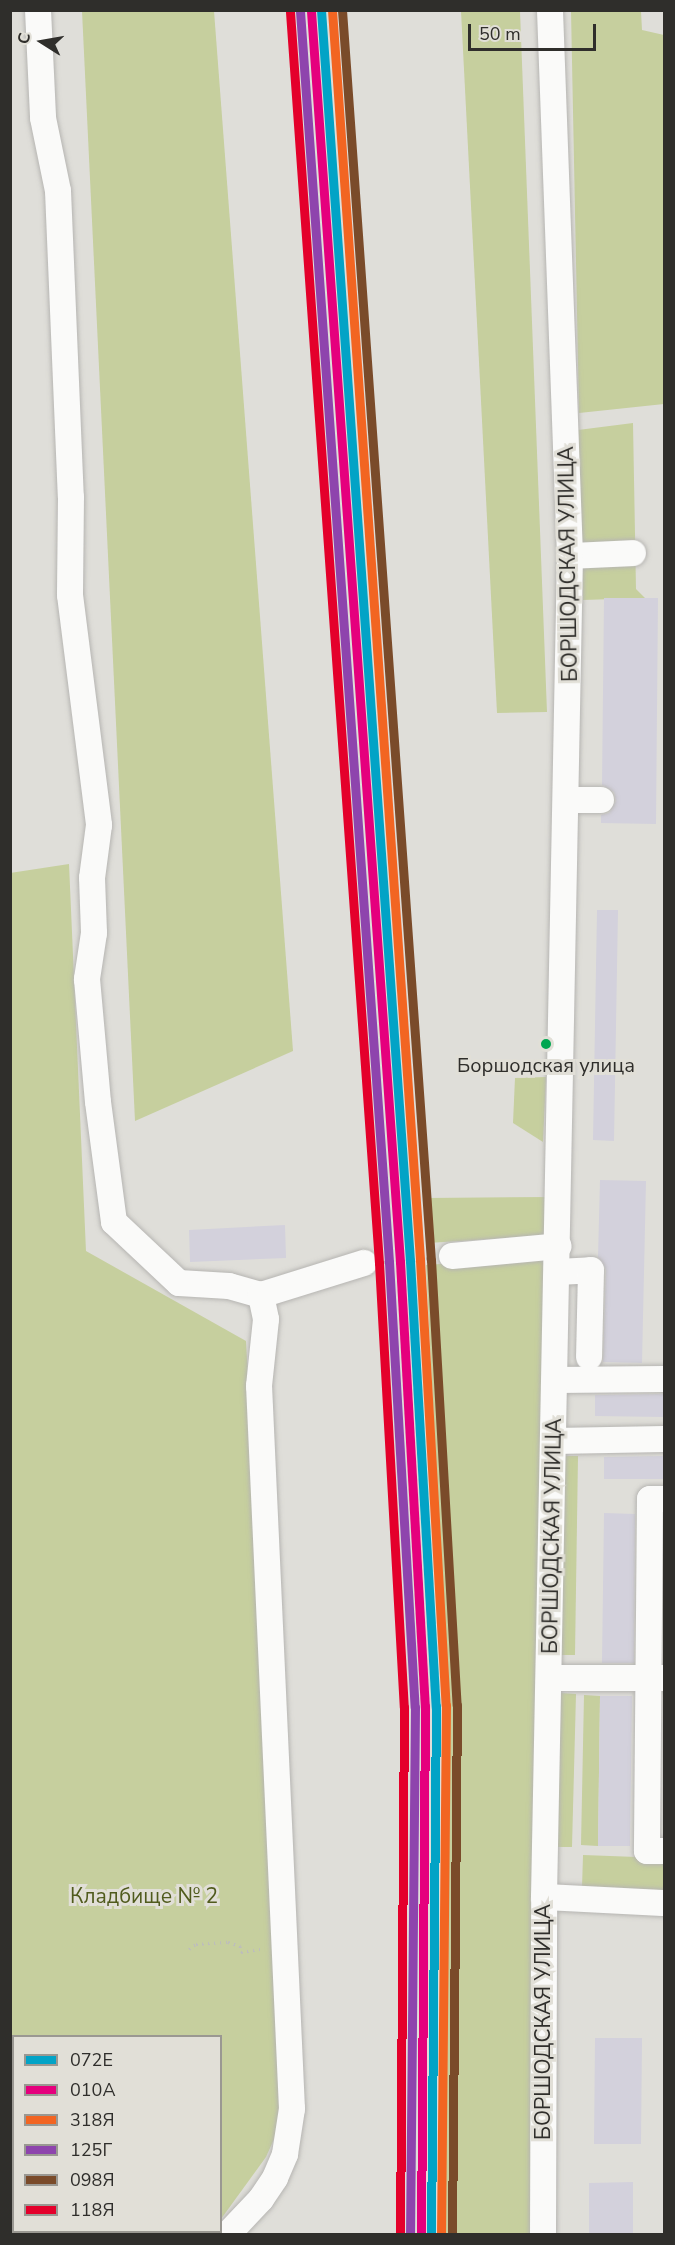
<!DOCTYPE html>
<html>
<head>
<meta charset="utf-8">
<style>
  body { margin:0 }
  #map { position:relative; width:675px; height:2245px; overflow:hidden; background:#dfded9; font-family:"Nunito Sans",sans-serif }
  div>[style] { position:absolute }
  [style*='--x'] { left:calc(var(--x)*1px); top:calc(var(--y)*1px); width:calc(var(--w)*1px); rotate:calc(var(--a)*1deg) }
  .green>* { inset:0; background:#c6cf9e }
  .building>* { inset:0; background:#d3d1dc }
  .path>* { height:3px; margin-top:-1.5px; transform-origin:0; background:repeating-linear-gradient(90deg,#bdbdbb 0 1.5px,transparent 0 6px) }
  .roads { filter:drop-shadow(0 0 2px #b6b5b2) drop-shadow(0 0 2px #b6b5b2) }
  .minor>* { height:26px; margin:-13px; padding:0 13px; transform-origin:13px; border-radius:13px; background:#fafaf9 }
  .rail-1>* { height:9px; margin:-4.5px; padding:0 4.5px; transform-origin:4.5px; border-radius:4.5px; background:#02a3c6 }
  .rail-2>* { height:9px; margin:-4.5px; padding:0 4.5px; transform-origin:4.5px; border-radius:4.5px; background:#e5007d }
  .rail-3>* { height:9px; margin:-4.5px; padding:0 4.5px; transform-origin:4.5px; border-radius:4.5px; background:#f26522 }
  .rail-4>* { height:9px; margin:-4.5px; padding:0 4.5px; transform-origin:4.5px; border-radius:4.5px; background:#8e44ad }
  .rail-5>* { height:9px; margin:-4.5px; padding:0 4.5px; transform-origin:4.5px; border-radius:4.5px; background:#7a4b2a }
  .rail-6>* { height:9px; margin:-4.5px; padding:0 4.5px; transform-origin:4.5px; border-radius:4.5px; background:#e4002b }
  .dots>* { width:16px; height:16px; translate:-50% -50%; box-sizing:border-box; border:3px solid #e1dfd7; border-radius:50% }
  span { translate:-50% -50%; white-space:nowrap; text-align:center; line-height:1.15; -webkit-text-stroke:6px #e1dfd7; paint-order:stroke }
  .bus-label { font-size:20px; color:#2f2e2b }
  .street-label { font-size:21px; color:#2f2e2b }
  .park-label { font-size:21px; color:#505b1d }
  .frame { position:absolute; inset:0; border:12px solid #2f2e2b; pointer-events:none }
  .legend { position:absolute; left:12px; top:2035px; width:210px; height:198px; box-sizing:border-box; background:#e1dfd7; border:2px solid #9a9892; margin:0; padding:8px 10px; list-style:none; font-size:18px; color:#2f2e2b }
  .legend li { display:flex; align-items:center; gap:12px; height:30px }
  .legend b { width:30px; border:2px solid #9a9892 }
  .north { position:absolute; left:12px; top:12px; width:60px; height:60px; -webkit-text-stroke:4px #e1dfd7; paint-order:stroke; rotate:281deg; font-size:16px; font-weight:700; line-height:24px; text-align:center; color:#2f2e2b }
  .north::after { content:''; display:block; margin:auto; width:21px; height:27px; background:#2f2e2b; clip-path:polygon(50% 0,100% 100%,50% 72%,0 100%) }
  .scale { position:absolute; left:468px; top:24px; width:128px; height:27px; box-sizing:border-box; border:3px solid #2f2e2b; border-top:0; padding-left:8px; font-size:18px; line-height:21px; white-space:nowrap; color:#2f2e2b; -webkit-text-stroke:4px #e1dfd7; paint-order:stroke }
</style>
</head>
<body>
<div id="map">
  <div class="green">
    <div style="clip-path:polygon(82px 11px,214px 11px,293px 1051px,135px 1121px)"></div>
    <div style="clip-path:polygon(461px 11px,520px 11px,547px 712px,497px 713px)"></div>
    <div style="clip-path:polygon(571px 11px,641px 11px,642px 30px,664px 35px,664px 404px,579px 413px)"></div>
    <div style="clip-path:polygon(633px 423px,636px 589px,645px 598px,583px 600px,578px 430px)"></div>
    <div style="clip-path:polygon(69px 864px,86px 1251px,246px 1341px,288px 2108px,266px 2157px,221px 2219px,220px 2036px,14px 2036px,13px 2095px,11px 2093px,10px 873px)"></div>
    <div style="clip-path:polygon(546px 1077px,543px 1142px,513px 1123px,515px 1078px)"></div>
    <div style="clip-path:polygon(552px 1197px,552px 1235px,428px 1243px,427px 1198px)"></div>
    <div style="clip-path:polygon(553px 1256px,534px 2234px,441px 2234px,448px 1700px,426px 1265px)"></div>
    <div style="clip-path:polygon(562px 1456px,578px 1456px,575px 1655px,560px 1655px)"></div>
    <div style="clip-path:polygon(561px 1693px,576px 1694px,572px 1847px,557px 1847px)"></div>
    <div style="clip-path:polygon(584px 1695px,600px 1696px,598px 1846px,581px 1845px)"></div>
    <div style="clip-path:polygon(583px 1855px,664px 1858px,664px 1891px,582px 1888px)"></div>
    <div style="clip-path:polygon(100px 2232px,201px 2232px,197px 2234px)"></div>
  </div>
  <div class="building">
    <div style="clip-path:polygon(604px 598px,658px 598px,656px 824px,601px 823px,601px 815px,609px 813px,616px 801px,614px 792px,602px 785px)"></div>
    <div style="clip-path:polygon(597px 910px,618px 910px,614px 1141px,593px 1140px)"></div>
    <div style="clip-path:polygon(600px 1180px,646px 1181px,642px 1363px,603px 1362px,606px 1270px,598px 1257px)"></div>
    <div style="clip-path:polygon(285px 1225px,286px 1258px,190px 1262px,189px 1230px)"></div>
    <div style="clip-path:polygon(664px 1394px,664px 1417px,595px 1416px,595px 1395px)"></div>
    <div style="clip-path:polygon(664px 1456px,664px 1479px,604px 1479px,604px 1457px)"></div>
    <div style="clip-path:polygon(604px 1513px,635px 1514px,634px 1663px,602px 1663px)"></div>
    <div style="clip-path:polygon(600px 1696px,632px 1696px,630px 1846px,598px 1846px)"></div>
    <div style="clip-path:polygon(595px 2038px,642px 2038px,641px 2144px,594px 2144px)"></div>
    <div style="clip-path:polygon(633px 2182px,633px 2235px,589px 2235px,589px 2183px)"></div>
  </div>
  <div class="path">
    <div style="--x:384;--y:1262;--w:47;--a:-4.9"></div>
    <div style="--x:189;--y:1949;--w:9;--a:-36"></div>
    <div style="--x:196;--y:1944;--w:32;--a:-4"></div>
    <div style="--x:228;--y:1942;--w:13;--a:18"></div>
    <div style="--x:240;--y:1946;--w:6;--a:81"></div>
    <div style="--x:241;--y:1952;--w:24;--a:-9"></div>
  </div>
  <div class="roads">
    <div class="minor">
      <div style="--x:38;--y:10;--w:108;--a:87.3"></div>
      <div style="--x:43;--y:118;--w:75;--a:78.4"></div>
      <div style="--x:58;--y:191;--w:306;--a:87.6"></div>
      <div style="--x:71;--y:497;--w:98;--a:90.6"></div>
      <div style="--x:70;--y:595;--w:232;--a:82.8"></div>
      <div style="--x:99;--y:825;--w:53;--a:97.5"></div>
      <div style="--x:92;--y:878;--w:55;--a:87.9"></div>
      <div style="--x:94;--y:933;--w:47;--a:98.7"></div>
      <div style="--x:87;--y:979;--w:123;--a:84.9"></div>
      <div style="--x:98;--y:1102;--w:121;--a:82.4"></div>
      <div style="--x:114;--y:1222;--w:89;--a:43.2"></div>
      <div style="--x:179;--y:1283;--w:50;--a:3.4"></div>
      <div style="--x:229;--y:1286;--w:33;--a:16"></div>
      <div style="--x:261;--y:1295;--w:108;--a:-17.3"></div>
      <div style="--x:570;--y:556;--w:63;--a:-2.7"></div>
      <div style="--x:568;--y:800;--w:33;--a:0"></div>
      <div style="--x:452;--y:1256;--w:107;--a:-5.3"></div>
      <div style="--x:558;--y:1272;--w:33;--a:-3"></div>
      <div style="--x:591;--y:1270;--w:87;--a:91.3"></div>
      <div style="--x:556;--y:1380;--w:108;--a:-0.5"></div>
      <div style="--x:554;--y:1441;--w:110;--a:-1"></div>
      <div style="--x:664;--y:1499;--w:14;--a:180"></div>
      <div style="--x:650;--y:1499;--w:352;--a:90.5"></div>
      <div style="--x:647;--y:1851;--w:17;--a:0"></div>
      <div style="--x:549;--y:1678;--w:115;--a:0"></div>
      <div style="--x:544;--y:1897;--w:120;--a:2.9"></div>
      <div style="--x:10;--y:2197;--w:4;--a:27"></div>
      <div style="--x:46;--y:2232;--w:4;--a:27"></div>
      <div style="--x:228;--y:2234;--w:48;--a:-46.7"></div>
      <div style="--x:261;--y:2199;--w:25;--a:-56"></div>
      <div style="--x:275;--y:2178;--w:26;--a:-67"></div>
      <div style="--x:285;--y:2154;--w:46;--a:-81.2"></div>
      <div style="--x:292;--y:2109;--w:724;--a:-92.61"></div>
      <div style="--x:259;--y:1386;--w:67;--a:-84"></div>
      <div style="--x:266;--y:1319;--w:25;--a:-102"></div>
      <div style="--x:543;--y:2234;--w:337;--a:-89.8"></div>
      <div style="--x:544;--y:1897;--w:1341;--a:-88.89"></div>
      <div style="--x:570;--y:556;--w:546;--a:-92.1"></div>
    </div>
  </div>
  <div class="rail-1">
    <div style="--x:321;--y:10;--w:1254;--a:85.93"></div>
    <div style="--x:410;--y:1261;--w:446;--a:86.7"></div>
    <div style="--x:436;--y:1706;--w:528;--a:90.54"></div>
  </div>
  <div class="rail-2">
    <div style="--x:311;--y:11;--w:1254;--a:85.93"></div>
    <div style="--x:400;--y:1262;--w:445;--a:86.8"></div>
    <div style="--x:425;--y:1706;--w:528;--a:90.43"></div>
  </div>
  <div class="rail-3">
    <div style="--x:332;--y:10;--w:1253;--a:85.97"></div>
    <div style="--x:420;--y:1260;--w:446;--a:86.7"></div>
    <div style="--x:446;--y:1705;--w:529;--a:90.54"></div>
  </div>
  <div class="rail-4">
    <div style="--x:300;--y:11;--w:1254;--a:85.93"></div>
    <div style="--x:389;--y:1262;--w:446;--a:86.7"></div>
    <div style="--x:415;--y:1707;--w:527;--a:90.54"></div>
  </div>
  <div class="rail-5">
    <div style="--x:342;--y:10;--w:1253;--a:85.93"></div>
    <div style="--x:431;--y:1260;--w:446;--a:86.7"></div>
    <div style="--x:457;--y:1705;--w:529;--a:90.54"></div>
  </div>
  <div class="rail-6">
    <div style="--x:290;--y:12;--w:1254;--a:85.93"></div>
    <div style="--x:379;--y:1263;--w:445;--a:86.8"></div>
    <div style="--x:404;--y:1707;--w:527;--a:90.43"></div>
  </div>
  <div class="dots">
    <div style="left:546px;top:1044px;background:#00a651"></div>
  </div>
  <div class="bus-label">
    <span style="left:546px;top:1065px">Боршодская улица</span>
  </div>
  <div class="street-label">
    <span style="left:568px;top:564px;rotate:-91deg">БОРШОДСКАЯ УЛИЦА</span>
    <span style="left:552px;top:1536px;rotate:-89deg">БОРШОДСКАЯ УЛИЦА</span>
    <span style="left:543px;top:2022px;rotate:-90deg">БОРШОДСКАЯ УЛИЦА</span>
  </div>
  <div class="park-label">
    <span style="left:144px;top:1896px">Кладбище № 2</span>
  </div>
  <div class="frame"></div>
  <ul class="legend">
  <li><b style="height:8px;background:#02a3c6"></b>072Е</li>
  <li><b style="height:8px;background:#e5007d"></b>010А</li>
  <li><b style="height:8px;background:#f26522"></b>318Я</li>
  <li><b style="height:8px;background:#8e44ad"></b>125Г</li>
  <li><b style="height:8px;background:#7a4b2a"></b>098Я</li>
  <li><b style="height:8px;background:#e4002b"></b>118Я</li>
  </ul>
  <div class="north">С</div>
  <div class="scale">50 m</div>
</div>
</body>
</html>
